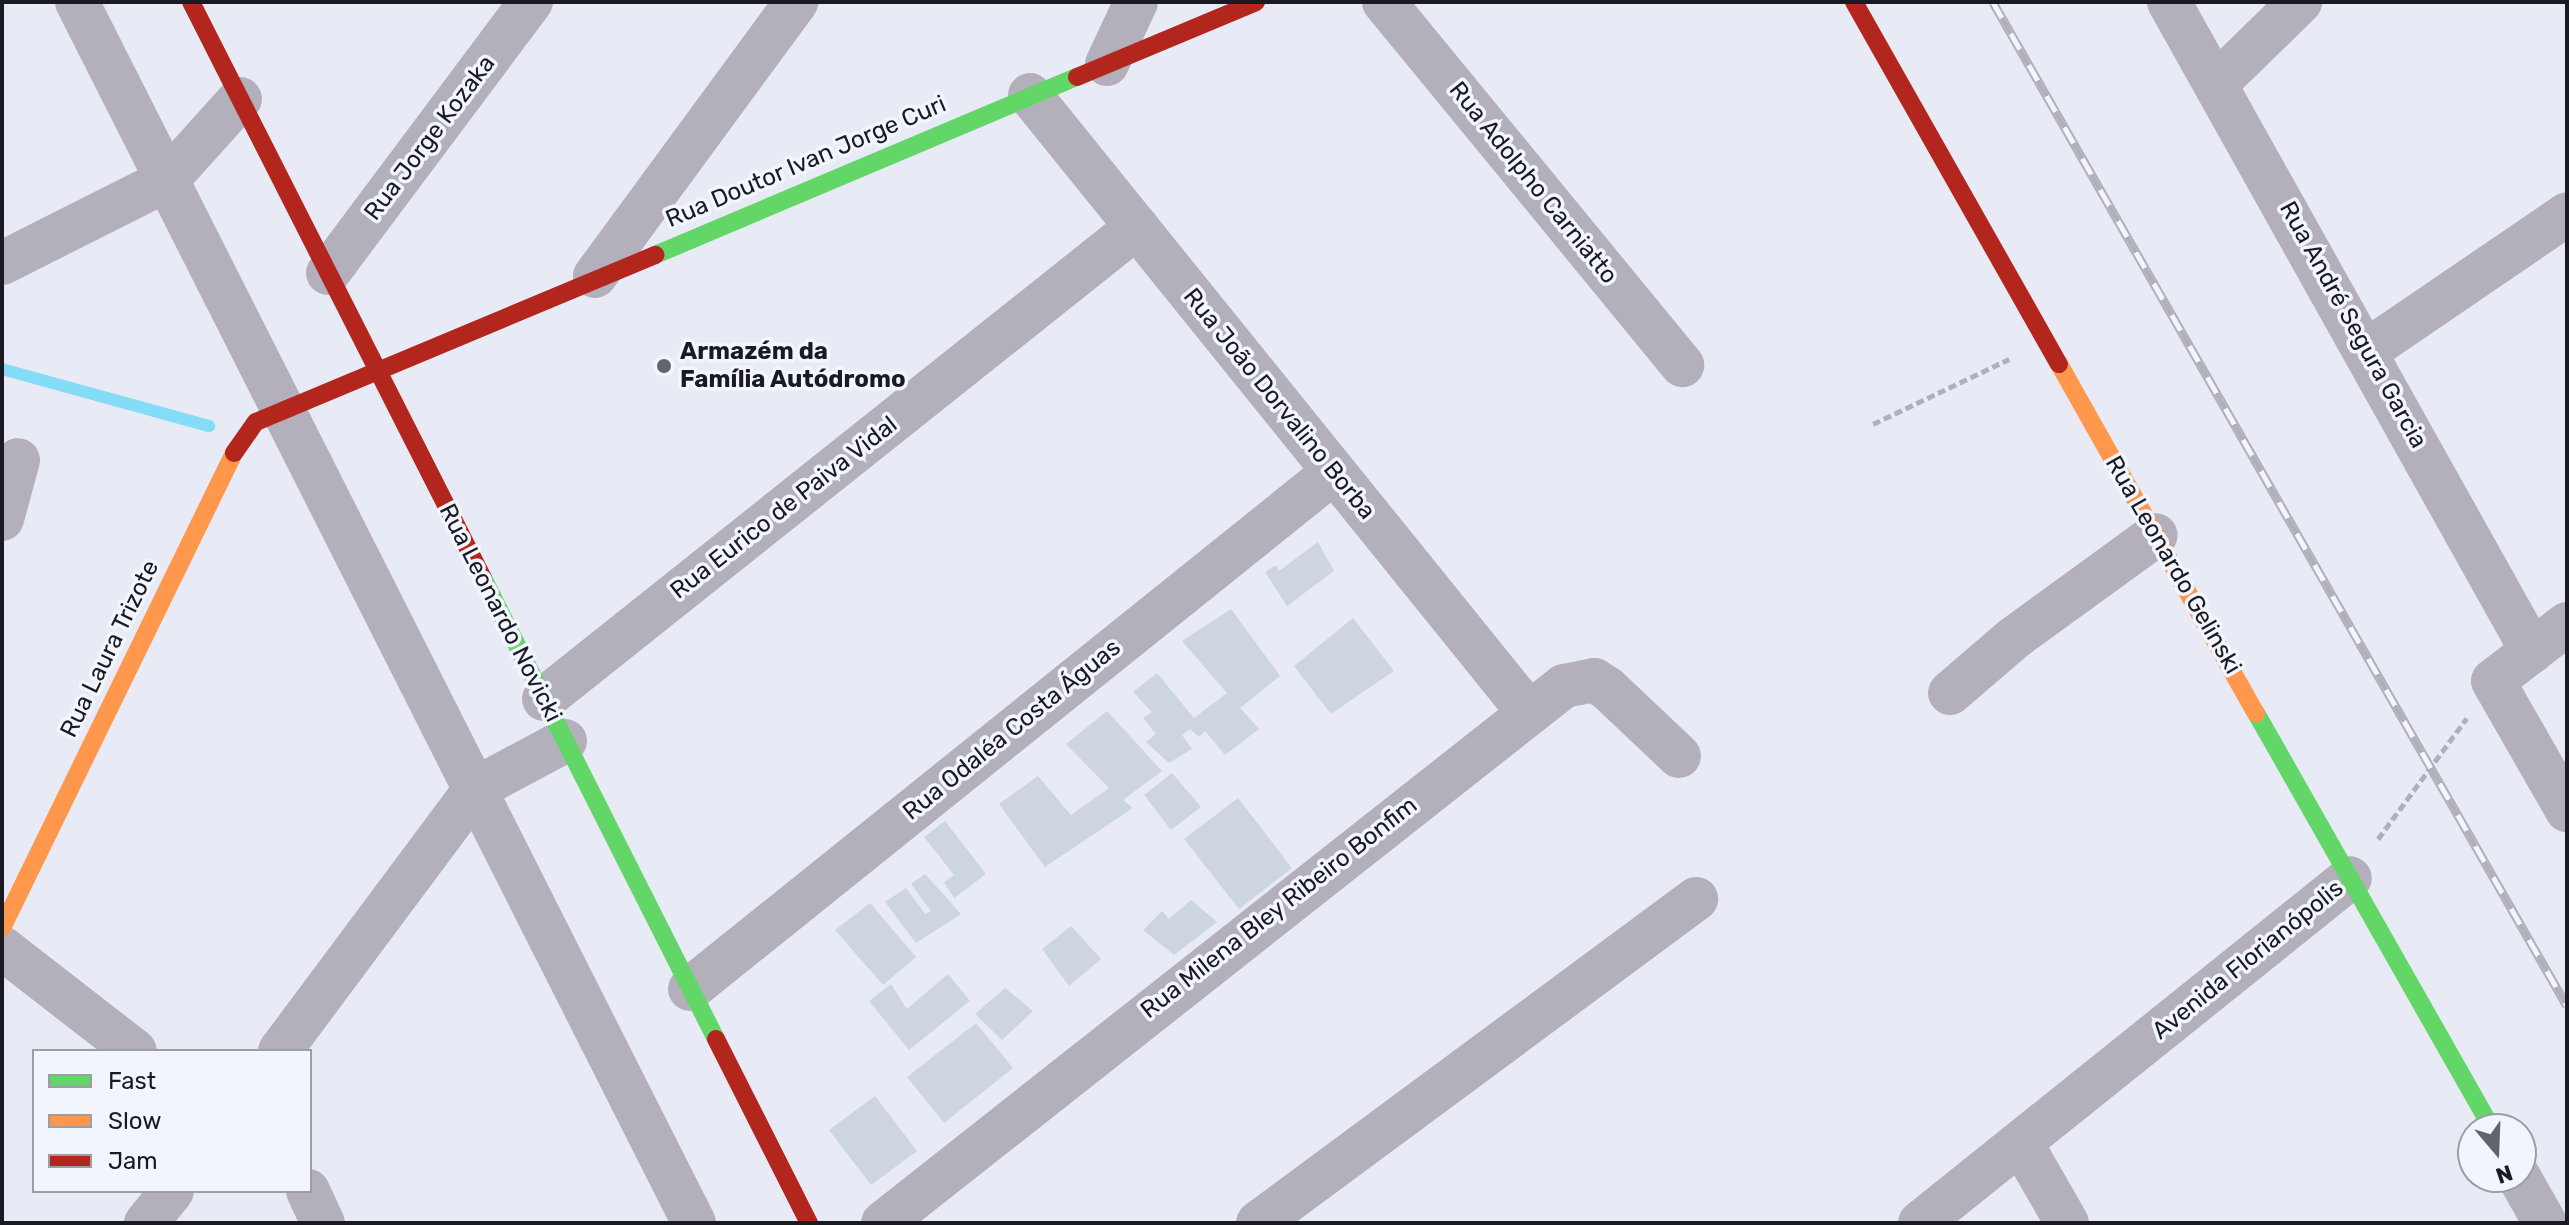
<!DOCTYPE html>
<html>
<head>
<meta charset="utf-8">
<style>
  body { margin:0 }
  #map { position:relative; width:2569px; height:1225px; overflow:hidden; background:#e8ebf5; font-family:Rubik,sans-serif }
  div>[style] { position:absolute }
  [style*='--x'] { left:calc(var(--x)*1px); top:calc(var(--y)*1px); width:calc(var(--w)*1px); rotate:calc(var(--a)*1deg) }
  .stream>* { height:12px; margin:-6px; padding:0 6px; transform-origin:6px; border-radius:6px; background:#84dcf6 }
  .building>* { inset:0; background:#ccd5e0 }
  .path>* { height:5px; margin-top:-2.5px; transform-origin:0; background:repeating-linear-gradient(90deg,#b1b0ba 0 8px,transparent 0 12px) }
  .street>* { height:44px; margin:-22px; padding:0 22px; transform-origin:22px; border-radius:22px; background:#b3b0bc }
  .fast>* { height:18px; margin:-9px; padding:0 9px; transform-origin:9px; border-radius:9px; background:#63d668 }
  .slow>* { height:18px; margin:-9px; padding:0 9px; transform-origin:9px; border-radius:9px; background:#ff974d }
  .jam>* { height:18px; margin:-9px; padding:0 9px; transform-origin:9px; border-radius:9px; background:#b3261e }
  .rail>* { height:9px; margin-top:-4.5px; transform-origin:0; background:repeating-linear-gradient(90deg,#f3f5fd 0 18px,#b1b0ba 0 36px); box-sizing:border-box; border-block:2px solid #b1b0ba }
  .dots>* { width:22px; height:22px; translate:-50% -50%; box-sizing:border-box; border:4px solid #f3f5fd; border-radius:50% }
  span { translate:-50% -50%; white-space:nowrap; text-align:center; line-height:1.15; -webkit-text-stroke:7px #f3f5fd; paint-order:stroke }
  .street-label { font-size:24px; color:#1a1b22 }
  .poi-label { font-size:24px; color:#1a1b22; font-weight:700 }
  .left { translate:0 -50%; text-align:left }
  .frame { position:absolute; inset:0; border:4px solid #1a1b22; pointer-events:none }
  .legend { position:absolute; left:32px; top:1049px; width:280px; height:144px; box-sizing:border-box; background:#f3f5fd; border:2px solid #9c9ea5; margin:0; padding:10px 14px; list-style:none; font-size:24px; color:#1a1b22 }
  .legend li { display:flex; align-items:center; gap:16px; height:40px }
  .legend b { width:40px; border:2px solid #9c9ea5 }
  .north { position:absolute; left:2457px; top:1113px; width:80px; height:80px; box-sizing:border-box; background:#f3f5fd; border:2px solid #9c9ea5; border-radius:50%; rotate:161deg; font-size:22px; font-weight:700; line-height:32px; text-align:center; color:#1a1b22 }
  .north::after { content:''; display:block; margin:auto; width:28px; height:36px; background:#62646c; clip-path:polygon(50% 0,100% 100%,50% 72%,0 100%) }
</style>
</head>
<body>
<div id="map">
  <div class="stream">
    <div style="--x:2;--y:369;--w:215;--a:15.4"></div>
  </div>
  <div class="building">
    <div style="clip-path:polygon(1318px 542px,1334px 571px,1287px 606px,1265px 572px,1276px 565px,1279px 571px)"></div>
    <div style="clip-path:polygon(1231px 609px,1280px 676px,1240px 708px,1259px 729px,1225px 755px,1205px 731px,1199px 737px,1190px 729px,1182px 735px,1192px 749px,1169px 763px,1146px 742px,1156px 734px,1143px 718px,1152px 712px,1133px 692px,1157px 673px,1194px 718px,1227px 693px,1182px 641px)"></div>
    <div style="clip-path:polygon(1353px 618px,1394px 671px,1331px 714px,1294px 666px)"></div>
    <div style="clip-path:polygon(1107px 711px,1162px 771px,1123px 800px,1133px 808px,1045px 867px,999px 804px,1038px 776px,1071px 815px,1109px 788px,1066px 744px)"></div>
    <div style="clip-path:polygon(1172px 773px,1201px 807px,1171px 830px,1144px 795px)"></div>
    <div style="clip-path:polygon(1238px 798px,1292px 868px,1239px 909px,1184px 839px)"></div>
    <div style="clip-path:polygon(945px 821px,986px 874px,954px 898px,944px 882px,954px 875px,924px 837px)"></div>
    <div style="clip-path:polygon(925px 874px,961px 914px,916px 943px,885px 902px,906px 888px,925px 914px,931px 911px,911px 884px)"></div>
    <div style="clip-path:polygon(1191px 900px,1217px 922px,1174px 955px,1143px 930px,1162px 911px,1169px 919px)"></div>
    <div style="clip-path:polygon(870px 903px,916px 957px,883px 985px,835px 930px)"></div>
    <div style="clip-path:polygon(1071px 926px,1101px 959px,1069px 986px,1042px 949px)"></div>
    <div style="clip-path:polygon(948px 974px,970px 1001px,909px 1050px,869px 1001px,891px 984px,907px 1009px)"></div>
    <div style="clip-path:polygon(1005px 988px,1033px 1011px,1002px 1040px,975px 1014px)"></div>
    <div style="clip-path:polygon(976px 1023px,1013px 1068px,944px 1123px,907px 1077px)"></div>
    <div style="clip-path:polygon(875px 1096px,917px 1151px,871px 1185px,829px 1130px)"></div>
  </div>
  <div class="path">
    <div style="--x:1873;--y:424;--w:151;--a:-25.5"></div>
    <div style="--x:2378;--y:839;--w:150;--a:-53.7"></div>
  </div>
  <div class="street">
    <div style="--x:77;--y:2;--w:1368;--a:63.19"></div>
    <div style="--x:1384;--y:2;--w:470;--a:50.6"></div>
    <div style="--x:2169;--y:2;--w:744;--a:60.78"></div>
    <div style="--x:1107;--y:64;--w:68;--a:-64.9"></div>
    <div style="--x:2218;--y:82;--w:115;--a:-44.3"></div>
    <div style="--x:1030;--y:95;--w:794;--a:51.08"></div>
    <div style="--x:2;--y:263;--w:185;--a:-26.7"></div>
    <div style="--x:167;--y:180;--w:109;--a:-48"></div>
    <div style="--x:328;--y:273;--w:339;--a:-53.2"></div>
    <div style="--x:595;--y:276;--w:340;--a:-53.7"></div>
    <div style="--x:2368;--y:350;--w:241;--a:-34.3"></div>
    <div style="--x:2;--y:519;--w:61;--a:-74.8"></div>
    <div style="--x:2567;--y:624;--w:93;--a:142.4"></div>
    <div style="--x:2493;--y:681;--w:149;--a:60.2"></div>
    <div style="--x:1950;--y:693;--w:84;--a:-40.7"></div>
    <div style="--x:2014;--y:638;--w:175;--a:-36"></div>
    <div style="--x:544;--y:699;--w:758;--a:-38.52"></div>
    <div style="--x:2;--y:948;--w:168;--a:37.8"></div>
    <div style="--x:690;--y:989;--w:826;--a:-38.76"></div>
    <div style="--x:280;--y:1051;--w:327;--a:-53.3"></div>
    <div style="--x:475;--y:789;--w:102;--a:-28.1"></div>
    <div style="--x:2021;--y:1143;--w:92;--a:60.1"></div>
    <div style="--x:2519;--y:1177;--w:53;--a:60.5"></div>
    <div style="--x:308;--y:1191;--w:35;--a:65"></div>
    <div style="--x:146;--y:1223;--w:41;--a:-50.9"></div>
    <div style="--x:883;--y:1223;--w:867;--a:-38.26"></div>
    <div style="--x:1564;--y:686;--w:31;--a:-11"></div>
    <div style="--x:1594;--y:680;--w:15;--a:32"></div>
    <div style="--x:1607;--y:688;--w:99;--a:43.4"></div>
    <div style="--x:1258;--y:1223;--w:545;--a:-36.49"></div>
    <div style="--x:1920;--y:1223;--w:551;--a:-38.74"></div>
  </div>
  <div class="fast">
    <div style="--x:655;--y:255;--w:458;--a:-22.9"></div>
    <div style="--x:483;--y:578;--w:517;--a:63.19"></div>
    <div style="--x:2256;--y:713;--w:478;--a:60.4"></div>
  </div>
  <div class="slow">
    <div style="--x:2059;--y:364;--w:401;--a:60.6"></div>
    <div style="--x:2;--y:928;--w:529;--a:-63.97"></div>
  </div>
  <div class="jam">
    <div style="--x:191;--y:2;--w:646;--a:63.12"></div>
    <div style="--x:1854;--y:2;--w:416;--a:60.5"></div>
    <div style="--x:1077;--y:77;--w:194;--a:-22.7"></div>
    <div style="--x:234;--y:453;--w:38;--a:-55"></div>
    <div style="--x:256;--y:422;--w:433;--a:-22.7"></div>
    <div style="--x:716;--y:1039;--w:206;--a:63.2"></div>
  </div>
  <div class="rail">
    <div style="--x:1993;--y:2;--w:1156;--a:60.24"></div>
  </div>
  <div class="dots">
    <div style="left:664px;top:366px;background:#62646c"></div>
  </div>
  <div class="street-label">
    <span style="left:430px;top:138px;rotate:-53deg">Rua Jorge Kozaka</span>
    <span style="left:806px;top:162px;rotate:-23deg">Rua Doutor Ivan Jorge Curi</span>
    <span style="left:1533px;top:183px;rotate:51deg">Rua Adolpho Carniatto</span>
    <span style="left:2353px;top:325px;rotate:61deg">Rua André Segura Garcia</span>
    <span style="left:1279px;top:404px;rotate:51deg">Rua João Dorvalino Borba</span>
    <span style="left:784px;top:508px;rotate:-38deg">Rua Eurico de Paiva Vidal</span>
    <span style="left:2173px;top:565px;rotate:60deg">Rua Leonardo Gelinski</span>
    <span style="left:500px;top:613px;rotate:63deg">Rua Leonardo Novicki</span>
    <span style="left:110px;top:649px;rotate:-64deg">Rua Laura Trizote</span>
    <span style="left:1012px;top:730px;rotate:-39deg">Rua Odaléa Costa Águas</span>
    <span style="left:1279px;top:908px;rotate:-38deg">Rua Milena Bley Ribeiro Bonfim</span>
    <span style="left:2248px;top:960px;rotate:-39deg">Avenida Florianópolis</span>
  </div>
  <div class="poi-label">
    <span class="left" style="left:680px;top:366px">Armazém da<br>Família Autódromo</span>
  </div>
  <div class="frame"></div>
  <ul class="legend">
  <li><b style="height:10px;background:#63d668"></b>Fast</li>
  <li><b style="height:10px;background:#ff974d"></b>Slow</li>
  <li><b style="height:10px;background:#b3261e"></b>Jam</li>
  </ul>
  <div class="north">N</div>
</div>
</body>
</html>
